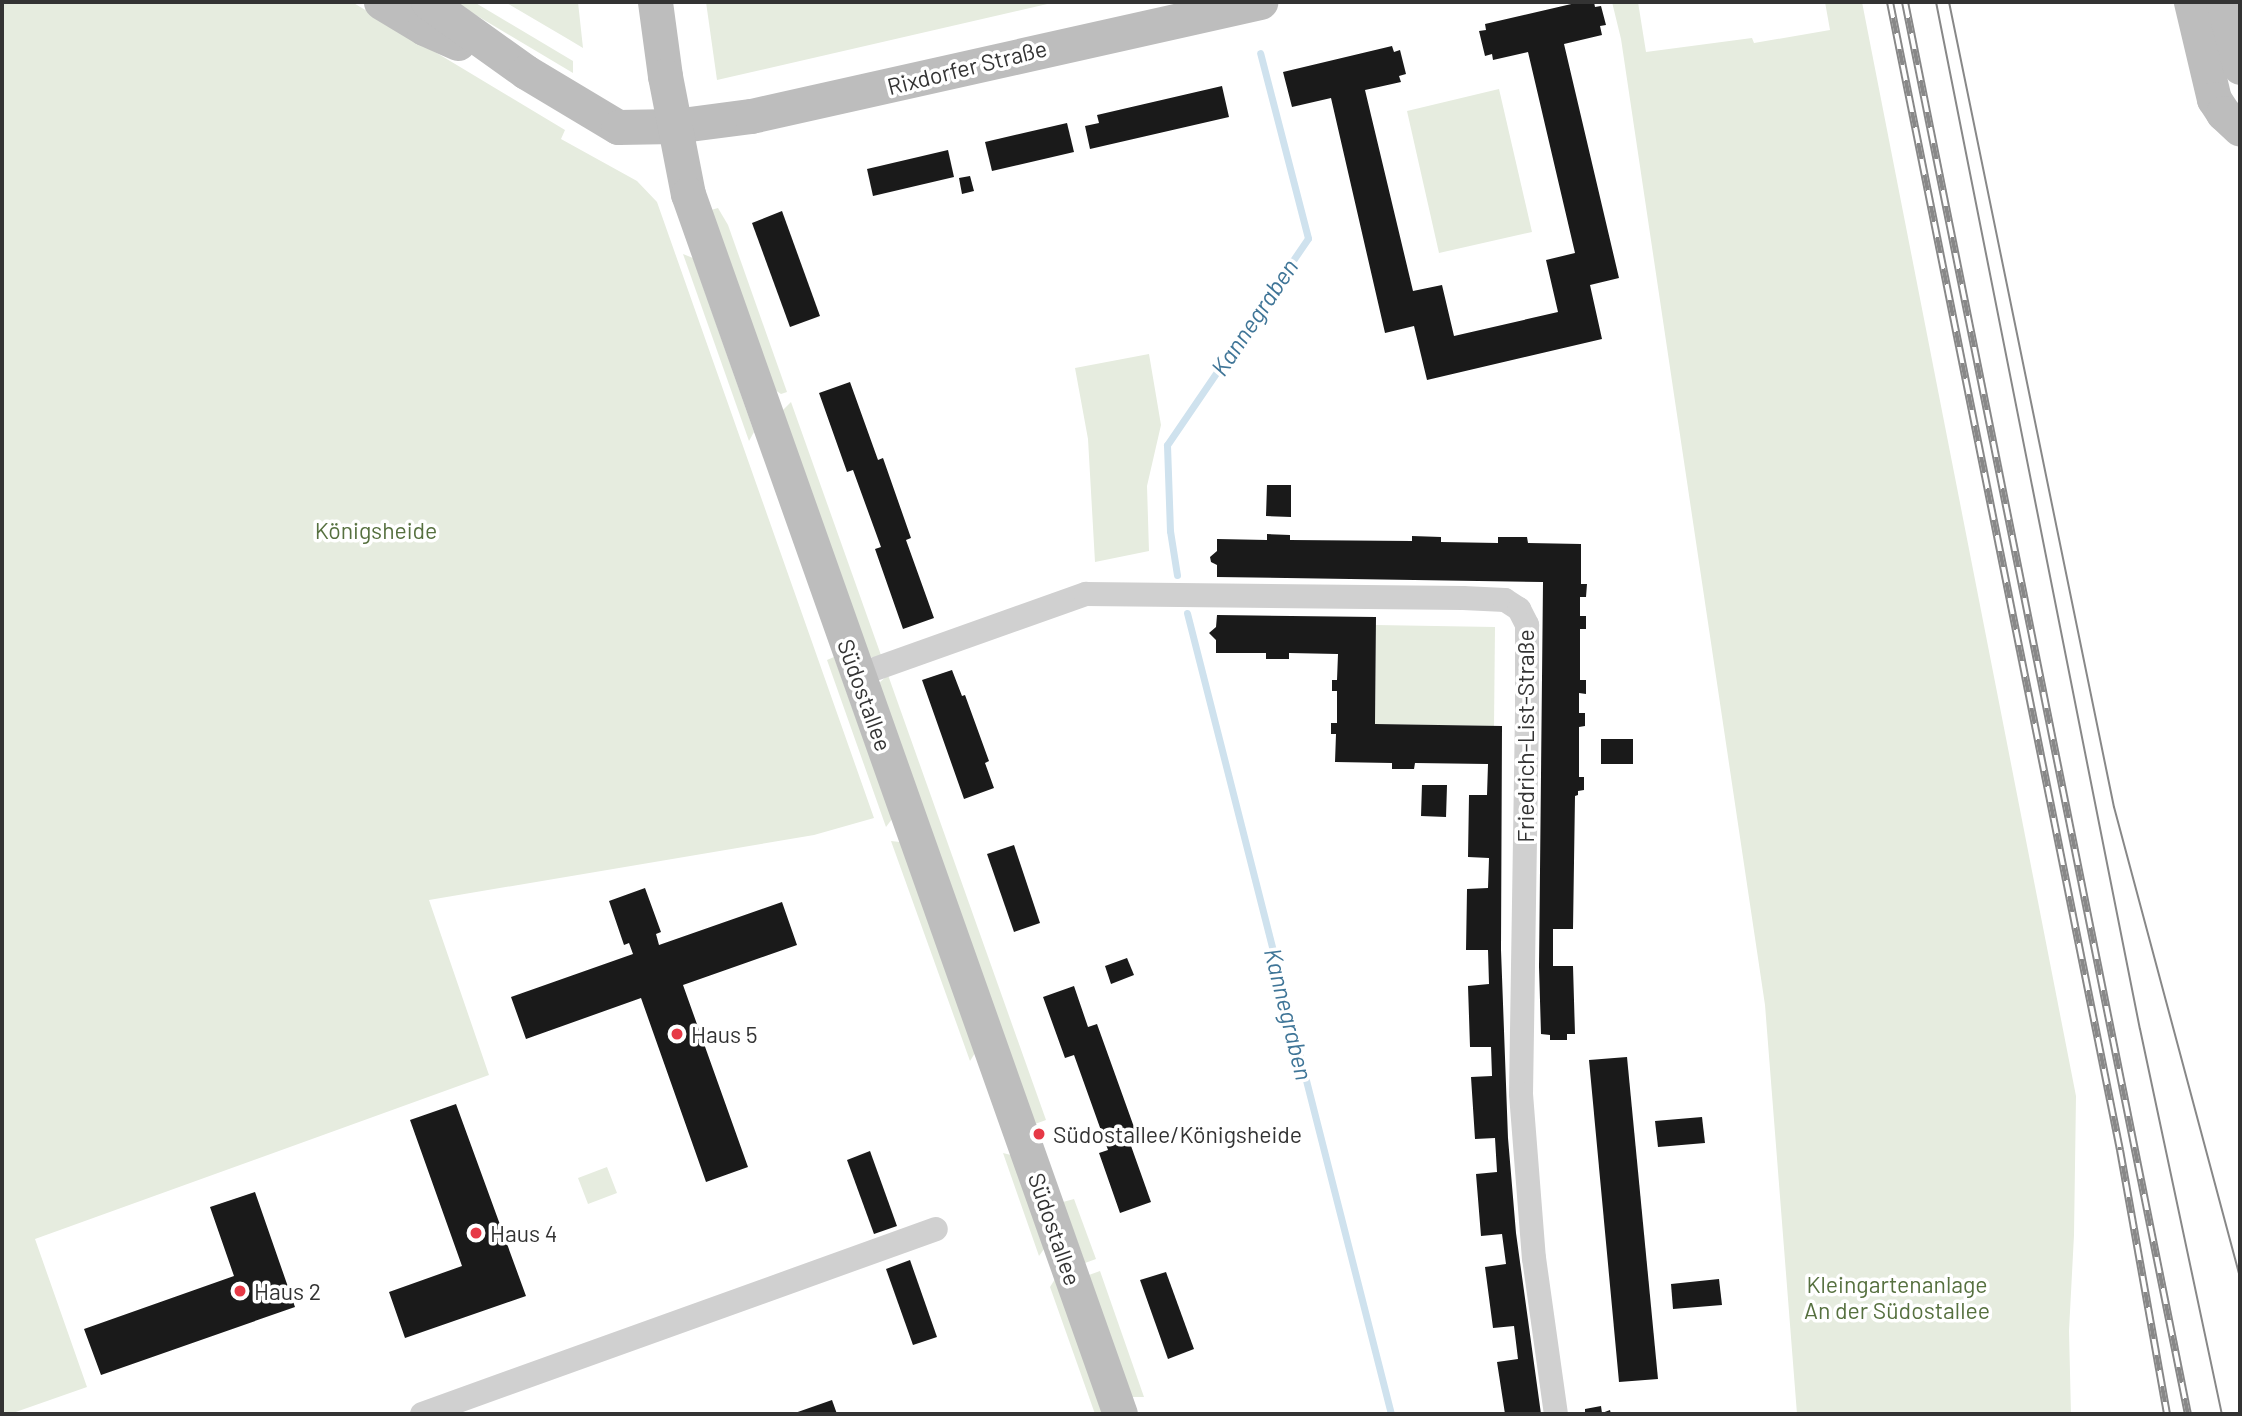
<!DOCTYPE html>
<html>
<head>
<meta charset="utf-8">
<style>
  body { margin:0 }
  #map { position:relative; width:2242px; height:1416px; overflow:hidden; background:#fff; font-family:Barlow,sans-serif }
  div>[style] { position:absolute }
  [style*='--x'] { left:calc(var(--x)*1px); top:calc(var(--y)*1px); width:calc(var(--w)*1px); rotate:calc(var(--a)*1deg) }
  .green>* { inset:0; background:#e6ecdf }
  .stream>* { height:7px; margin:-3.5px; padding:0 3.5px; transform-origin:3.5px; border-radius:3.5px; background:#cfe2ee }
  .building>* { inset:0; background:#1a1a1a }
  .street>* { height:24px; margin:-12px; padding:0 12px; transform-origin:12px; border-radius:12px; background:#d0d0d0 }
  .secondary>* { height:35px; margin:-17.5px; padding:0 17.5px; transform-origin:17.5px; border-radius:17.5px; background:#bdbdbd }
  .tram>* { height:2px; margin:-1px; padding:0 1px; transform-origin:1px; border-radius:1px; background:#888 }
  .rail>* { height:8px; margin-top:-4px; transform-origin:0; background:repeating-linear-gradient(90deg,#fff 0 16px,#888 0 32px); box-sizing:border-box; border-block:2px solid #888 }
  .dots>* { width:19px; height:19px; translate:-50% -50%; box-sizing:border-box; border:4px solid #fff; border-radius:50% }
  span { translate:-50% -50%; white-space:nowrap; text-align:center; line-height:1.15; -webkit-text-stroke:7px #fff; paint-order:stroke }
  .street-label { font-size:23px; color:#333 }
  .park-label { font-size:23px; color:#56703f }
  .poi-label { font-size:23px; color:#333 }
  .left { translate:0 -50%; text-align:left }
  .water-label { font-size:24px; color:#3f7597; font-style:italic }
  .frame { position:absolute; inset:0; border:4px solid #333; pointer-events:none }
</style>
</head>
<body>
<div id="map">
  <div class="green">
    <div style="clip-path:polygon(2px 2px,352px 2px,565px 130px,561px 139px,637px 181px,657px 202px,874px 818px,814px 835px,429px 900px,489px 1075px,35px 1239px,87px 1387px,10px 1414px,2px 1414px)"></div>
    <div style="clip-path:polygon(454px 2px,474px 2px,573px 61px,573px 73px)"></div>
    <div style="clip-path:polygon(505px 2px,578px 2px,583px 48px,568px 39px)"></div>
    <div style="clip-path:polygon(706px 2px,1056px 2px,717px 80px)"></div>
    <div style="clip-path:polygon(1612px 2px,1638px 2px,1646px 52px,1752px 38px,1754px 43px,1830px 30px,1825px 2px,1862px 2px,2076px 1096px,2074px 1235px,2069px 1331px,2071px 1414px,1797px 1414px,1765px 1005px,1621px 39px)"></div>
    <div style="clip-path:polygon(1499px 89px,1532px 232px,1439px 253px,1407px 111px)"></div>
    <div style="clip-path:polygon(718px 208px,728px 225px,787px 392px,781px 394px,775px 390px,711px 210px)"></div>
    <div style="clip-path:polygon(683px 254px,693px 258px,754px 432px,749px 441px)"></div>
    <div style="clip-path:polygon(1149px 354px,1161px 425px,1147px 486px,1149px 551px,1095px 562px,1088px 439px,1075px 368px)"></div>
    <div style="clip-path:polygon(791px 402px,882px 658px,870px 657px,782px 411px)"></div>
    <div style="clip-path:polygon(1376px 625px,1495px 627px,1494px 726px,1375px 724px)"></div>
    <div style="clip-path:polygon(834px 657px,892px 819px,886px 827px,827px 660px)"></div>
    <div style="clip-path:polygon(888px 675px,1046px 1120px,1035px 1124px,879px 683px)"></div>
    <div style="clip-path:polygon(891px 841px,900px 842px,975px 1053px,970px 1061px)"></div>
    <div style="clip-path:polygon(1003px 1153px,1011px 1155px,1044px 1249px,1039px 1256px)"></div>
    <div style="clip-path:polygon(607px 1167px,617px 1193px,588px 1204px,578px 1178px)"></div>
    <div style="clip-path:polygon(1074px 1199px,1096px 1259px,1085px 1263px,1063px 1202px)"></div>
    <div style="clip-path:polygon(1100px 1271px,1144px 1397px,1132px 1397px,1089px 1275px)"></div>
    <div style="clip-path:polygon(1055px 1279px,1103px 1414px,1095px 1414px,1050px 1287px)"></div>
  </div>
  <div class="stream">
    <div style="--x:1177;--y:575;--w:45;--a:-99"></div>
    <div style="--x:1170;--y:531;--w:86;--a:-92"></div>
    <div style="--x:1167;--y:445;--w:250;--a:-55.7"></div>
    <div style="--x:1308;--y:238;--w:191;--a:-104.5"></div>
    <div style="--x:1187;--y:613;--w:827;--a:75.71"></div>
  </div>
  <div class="building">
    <div style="clip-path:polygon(1580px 2px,1594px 2px,1595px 7px,1601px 6px,1606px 25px,1600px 26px,1602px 35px,1564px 44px,1619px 278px,1590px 285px,1602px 339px,1427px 380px,1414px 326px,1385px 333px,1331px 98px,1292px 107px,1283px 72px,1392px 46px,1394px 52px,1400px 50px,1406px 74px,1399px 76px,1401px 82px,1365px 90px,1413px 291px,1442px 285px,1454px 336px,1558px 312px,1546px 260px,1575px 253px,1528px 52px,1493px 60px,1492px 54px,1485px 56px,1479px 31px,1486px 30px,1485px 24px)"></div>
    <div style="clip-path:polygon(1222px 86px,1229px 117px,1090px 149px,1085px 126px,1099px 123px,1097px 115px)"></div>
    <div style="clip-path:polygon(1067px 123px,1074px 152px,992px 171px,985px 142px)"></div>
    <div style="clip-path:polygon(948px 150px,954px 177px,873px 196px,867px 169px)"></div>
    <div style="clip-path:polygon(970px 176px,974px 191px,962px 194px,959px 178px)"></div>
    <div style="clip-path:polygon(782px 211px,820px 316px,790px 327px,752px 223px)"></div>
    <div style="clip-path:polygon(850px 382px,878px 460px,883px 458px,911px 538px,906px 540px,934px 618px,903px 629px,875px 549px,881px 547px,853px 470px,847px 472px,819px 393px)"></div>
    <div style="clip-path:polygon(1267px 485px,1291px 485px,1291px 517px,1266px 516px)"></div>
    <div style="clip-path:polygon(1267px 534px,1290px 535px,1290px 540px,1412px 541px,1412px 536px,1441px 537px,1441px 542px,1498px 543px,1498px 537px,1527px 537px,1528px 543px,1581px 544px,1581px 584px,1587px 584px,1586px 597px,1580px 597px,1580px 616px,1586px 616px,1586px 629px,1580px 629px,1580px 680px,1586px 680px,1586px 694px,1579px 693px,1579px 713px,1585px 713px,1585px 726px,1579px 727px,1579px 777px,1584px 777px,1584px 790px,1578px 791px,1578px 795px,1575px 796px,1573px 929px,1553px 929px,1553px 966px,1573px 966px,1575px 1034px,1567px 1034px,1567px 1040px,1550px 1040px,1550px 1035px,1541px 1034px,1539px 967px,1543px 582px,1217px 577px,1217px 565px,1211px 562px,1210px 557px,1217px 551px,1217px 539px,1267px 540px)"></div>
    <div style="clip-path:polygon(1217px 615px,1376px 617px,1375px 724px,1502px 726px,1501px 950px,1508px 1138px,1516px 1233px,1541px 1414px,1505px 1414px,1497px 1362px,1518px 1359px,1514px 1326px,1493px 1328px,1485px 1267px,1506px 1264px,1502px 1234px,1481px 1236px,1476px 1174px,1497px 1172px,1495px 1138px,1475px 1139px,1471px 1077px,1492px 1076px,1491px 1047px,1470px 1047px,1468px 986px,1489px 984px,1488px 950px,1466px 950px,1467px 889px,1488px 888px,1489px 858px,1468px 857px,1469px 795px,1487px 795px,1488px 764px,1415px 763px,1414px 769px,1392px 769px,1392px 763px,1335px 762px,1336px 734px,1331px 734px,1331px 723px,1337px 723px,1337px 691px,1332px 691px,1332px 680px,1337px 680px,1338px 654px,1289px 653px,1289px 659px,1266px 659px,1266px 653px,1216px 653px,1216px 640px,1209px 633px,1216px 627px)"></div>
    <div style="clip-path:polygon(952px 670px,962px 696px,965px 695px,989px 761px,985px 763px,994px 788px,964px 799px,922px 680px)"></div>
    <div style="clip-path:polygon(1601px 739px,1633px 739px,1633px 764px,1601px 764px)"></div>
    <div style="clip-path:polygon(1422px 785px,1447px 785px,1446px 817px,1421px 816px)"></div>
    <div style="clip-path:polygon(1014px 845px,1040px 923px,1014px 932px,987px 854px)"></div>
    <div style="clip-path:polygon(645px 888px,661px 932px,656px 934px,659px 945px,782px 902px,797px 945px,683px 985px,748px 1167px,706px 1182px,641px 998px,526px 1039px,511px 997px,633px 954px,629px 943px,624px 945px,609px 901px)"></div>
    <div style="clip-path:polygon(1127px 958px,1134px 975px,1111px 984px,1105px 966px)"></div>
    <div style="clip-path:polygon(1074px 986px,1088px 1027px,1097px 1024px,1139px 1141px,1130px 1143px,1151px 1202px,1120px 1213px,1099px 1153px,1108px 1150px,1074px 1055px,1065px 1058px,1043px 997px)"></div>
    <div style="clip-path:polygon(1627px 1057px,1658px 1379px,1619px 1382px,1589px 1060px)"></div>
    <div style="clip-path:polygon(456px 1104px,526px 1296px,405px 1338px,389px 1292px,462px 1266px,410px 1120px)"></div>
    <div style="clip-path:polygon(1702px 1117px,1705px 1143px,1658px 1147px,1655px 1121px)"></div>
    <div style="clip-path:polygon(870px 1151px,897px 1226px,874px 1234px,847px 1160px)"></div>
    <div style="clip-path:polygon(255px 1192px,295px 1307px,101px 1375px,84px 1329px,234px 1276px,210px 1207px)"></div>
    <div style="clip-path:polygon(910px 1260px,937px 1337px,913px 1345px,886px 1269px)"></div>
    <div style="clip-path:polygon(1166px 1272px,1194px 1349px,1168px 1359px,1140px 1280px)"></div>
    <div style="clip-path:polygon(1719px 1279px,1722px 1305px,1673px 1309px,1671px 1284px)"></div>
    <div style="clip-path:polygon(832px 1400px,837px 1414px,792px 1414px)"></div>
    <div style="clip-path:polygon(1601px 1406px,1602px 1413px,1610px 1410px,1611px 1414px,1585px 1414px,1585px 1409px)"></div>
  </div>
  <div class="street">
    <div style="--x:858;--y:675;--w:242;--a:-19.6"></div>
    <div style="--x:1086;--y:594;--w:377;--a:0.6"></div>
    <div style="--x:1463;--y:598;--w:42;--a:2.7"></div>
    <div style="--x:1505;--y:600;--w:17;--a:33"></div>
    <div style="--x:1519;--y:609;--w:18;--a:63"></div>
    <div style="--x:1527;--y:625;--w:87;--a:90"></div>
    <div style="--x:1527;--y:712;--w:382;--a:90.9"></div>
    <div style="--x:1521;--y:1094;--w:165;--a:85.5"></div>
    <div style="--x:1534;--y:1258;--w:158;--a:82"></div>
    <div style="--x:422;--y:1414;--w:546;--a:-19.79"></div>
  </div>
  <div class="secondary">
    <div style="--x:381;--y:2;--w:50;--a:31.2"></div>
    <div style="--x:424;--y:28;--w:37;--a:24"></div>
    <div style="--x:428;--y:2;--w:120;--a:35.5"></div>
    <div style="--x:526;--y:72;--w:107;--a:30.9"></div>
    <div style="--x:618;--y:127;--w:56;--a:-1"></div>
    <div style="--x:674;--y:126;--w:78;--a:-7.4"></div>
    <div style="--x:751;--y:116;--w:522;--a:-12.62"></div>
    <div style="--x:655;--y:2;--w:75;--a:82.3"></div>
    <div style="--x:665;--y:76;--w:120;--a:79"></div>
    <div style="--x:688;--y:194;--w:1294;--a:70.5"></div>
    <div style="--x:2191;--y:2;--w:100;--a:76.7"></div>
    <div style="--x:2214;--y:99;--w:17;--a:57"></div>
    <div style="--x:2223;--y:113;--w:23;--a:43"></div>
    <div style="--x:2223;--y:2;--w:67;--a:75.3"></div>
  </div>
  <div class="tram">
    <div style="--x:1936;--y:2;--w:1047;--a:78.77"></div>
    <div style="--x:2140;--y:1029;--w:394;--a:78"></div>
    <div style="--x:1949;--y:2;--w:822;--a:78.42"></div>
    <div style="--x:2114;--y:807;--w:486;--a:75"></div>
  </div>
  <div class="rail">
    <div style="--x:1890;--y:2;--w:1171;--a:78.67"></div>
    <div style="--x:2120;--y:1150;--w:268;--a:79.9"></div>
    <div style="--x:1905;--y:2;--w:1440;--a:78.67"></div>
  </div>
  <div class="dots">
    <div style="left:677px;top:1034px;background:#e63946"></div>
    <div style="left:1039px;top:1134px;background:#e63946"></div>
    <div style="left:476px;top:1233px;background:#e63946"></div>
    <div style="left:240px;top:1291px;background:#e63946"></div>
  </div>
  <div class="street-label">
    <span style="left:967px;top:67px;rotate:-14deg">Rixdorfer Straße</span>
    <span style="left:865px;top:695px;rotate:70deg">Südostallee</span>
    <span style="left:1525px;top:736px;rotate:-90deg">Friedrich-List-Straße</span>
    <span style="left:1055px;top:1229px;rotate:71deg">Südostallee</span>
  </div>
  <div class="park-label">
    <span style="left:376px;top:530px">Königsheide</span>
    <span style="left:1897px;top:1297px">Kleingartenanlage<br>An der Südostallee</span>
  </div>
  <div class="poi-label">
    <span class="left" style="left:691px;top:1034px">Haus 5</span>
    <span class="left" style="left:1053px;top:1134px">Südostallee/Königsheide</span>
    <span class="left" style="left:490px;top:1233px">Haus 4</span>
    <span class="left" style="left:254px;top:1291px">Haus 2</span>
  </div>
  <div class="water-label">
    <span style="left:1254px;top:317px;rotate:-56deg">Kannegraben</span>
    <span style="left:1289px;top:1014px;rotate:76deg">Kannegraben</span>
  </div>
  <div class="frame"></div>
</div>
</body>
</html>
